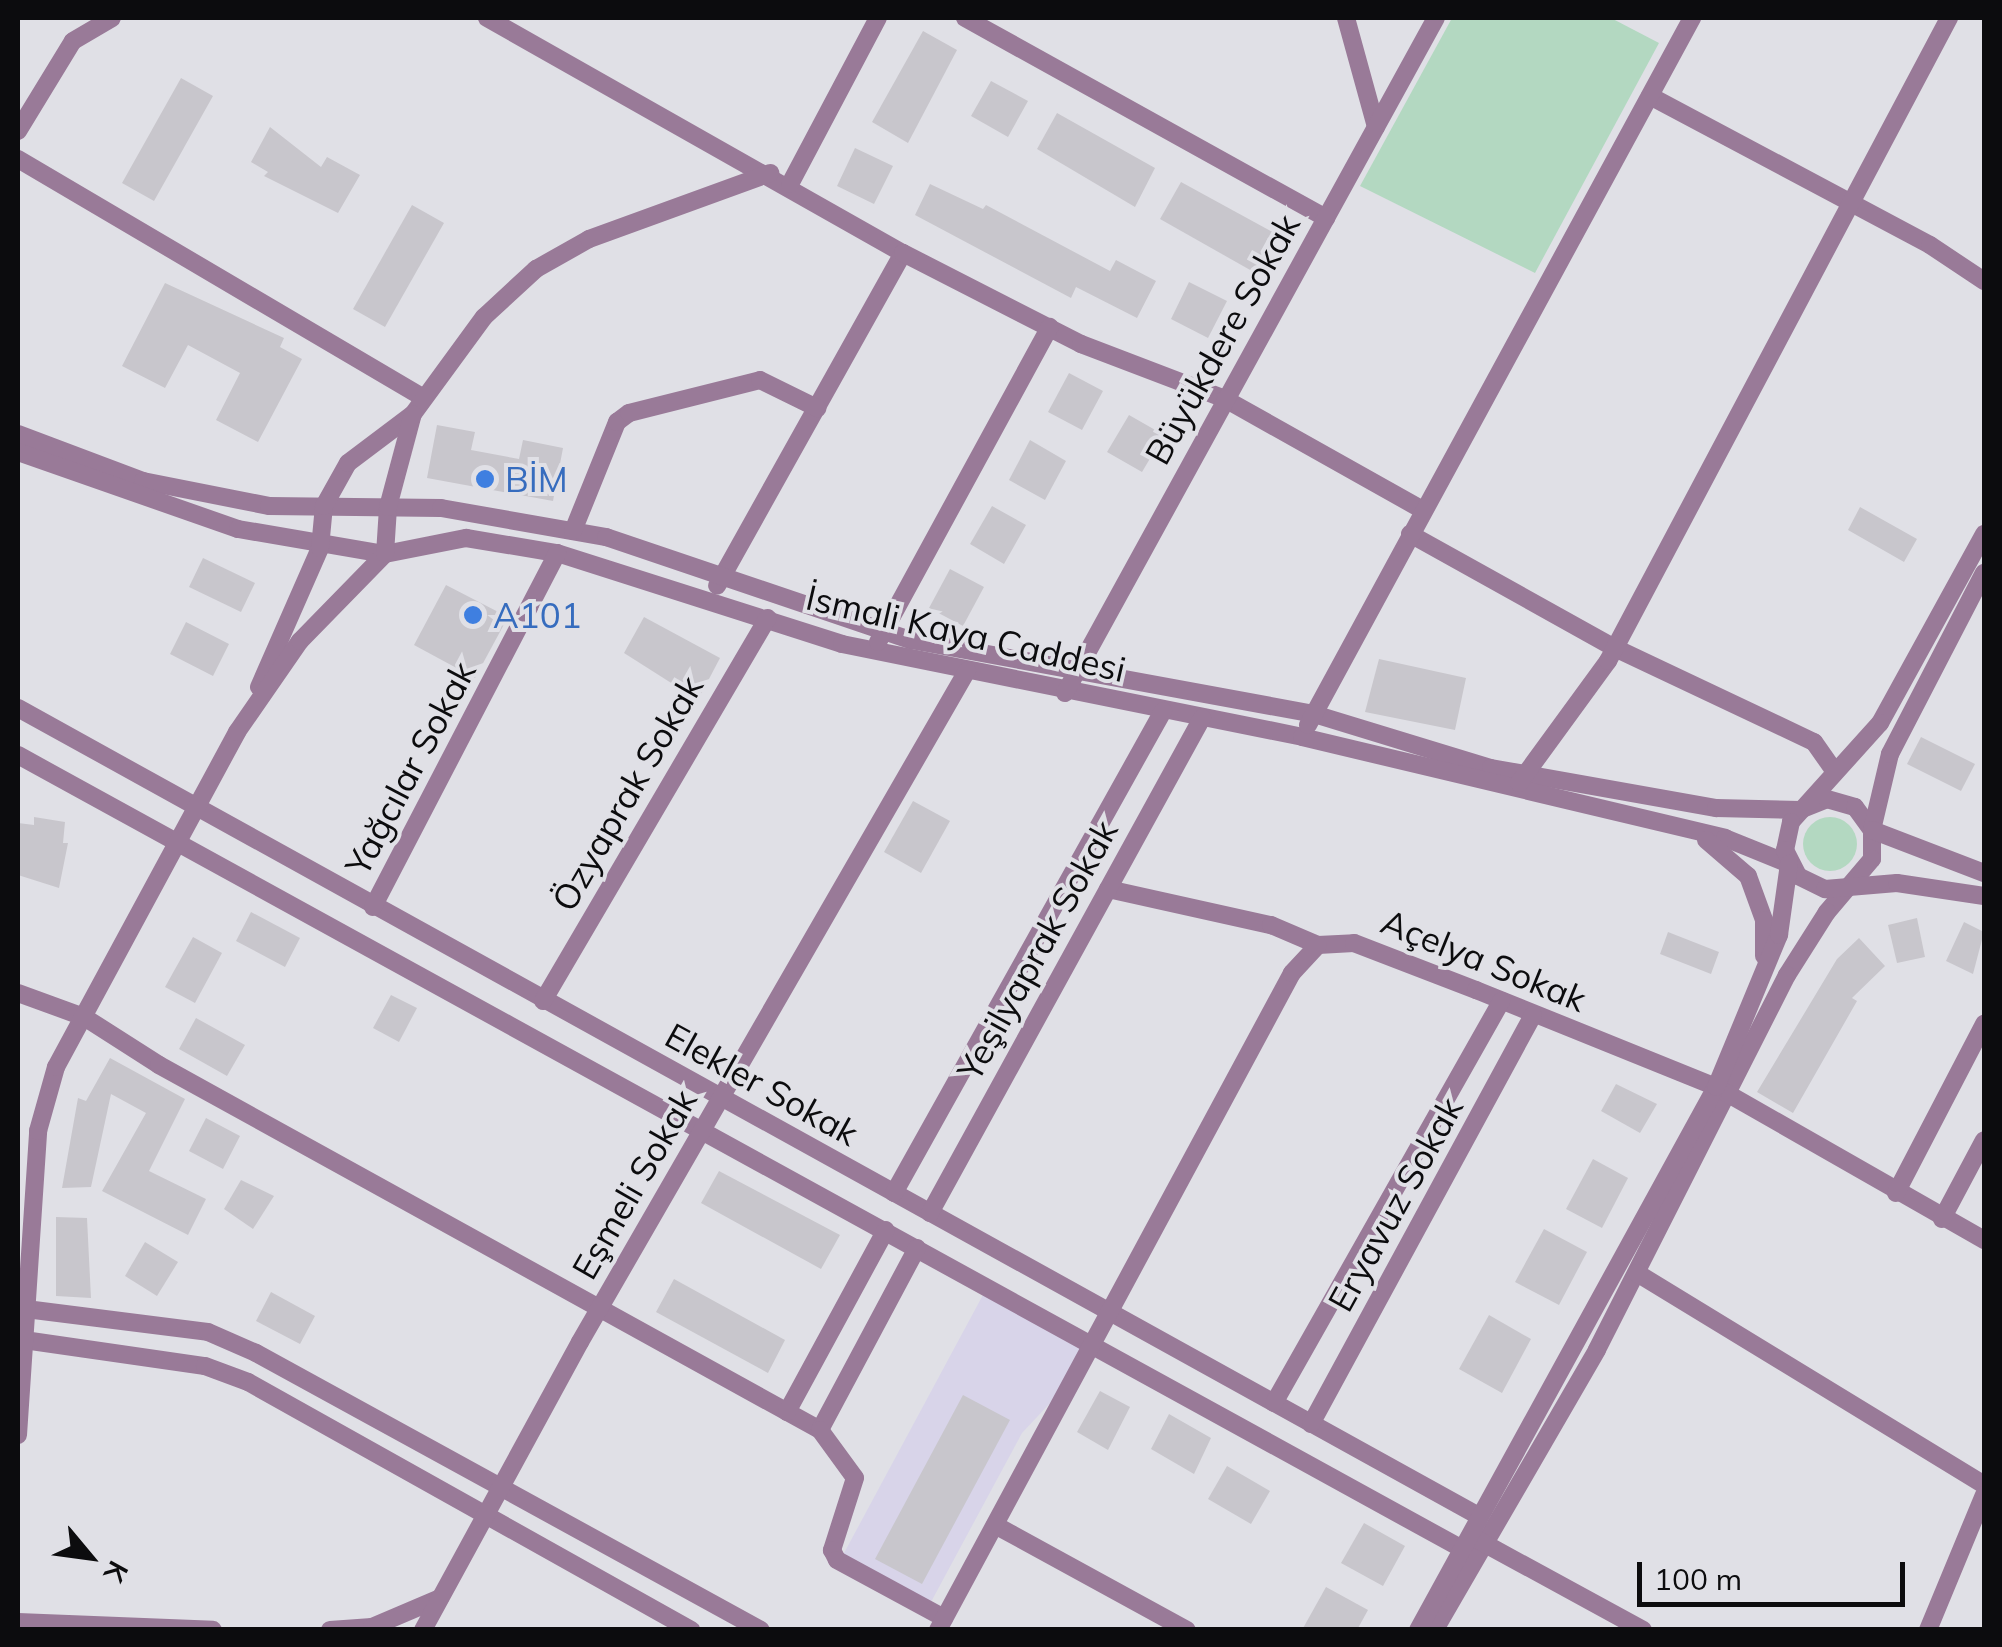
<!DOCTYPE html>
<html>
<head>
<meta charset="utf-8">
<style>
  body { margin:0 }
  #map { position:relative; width:2002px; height:1647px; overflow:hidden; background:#e0e0e6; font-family:Mulish,sans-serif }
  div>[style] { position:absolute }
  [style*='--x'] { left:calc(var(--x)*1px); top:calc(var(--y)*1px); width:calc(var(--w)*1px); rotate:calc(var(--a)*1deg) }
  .education>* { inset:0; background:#d8d4e9 }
  .green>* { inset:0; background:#b3d8c1 }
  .round { border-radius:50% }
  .building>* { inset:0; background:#c8c6cc }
  .minor>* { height:18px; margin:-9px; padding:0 9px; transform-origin:9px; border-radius:9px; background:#997a98 }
  .dots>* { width:28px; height:28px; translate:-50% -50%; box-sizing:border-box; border:5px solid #e0e0e6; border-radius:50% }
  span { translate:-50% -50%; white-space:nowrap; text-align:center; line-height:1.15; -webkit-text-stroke:8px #e0e0e6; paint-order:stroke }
  .street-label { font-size:35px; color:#0c0c0e }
  .shop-label { font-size:35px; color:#366cbe }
  .left { translate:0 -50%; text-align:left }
  .frame { position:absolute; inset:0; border:20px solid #0c0c0e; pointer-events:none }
  .north { position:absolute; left:40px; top:1507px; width:100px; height:100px; -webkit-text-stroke:8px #e0e0e6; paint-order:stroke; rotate:119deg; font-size:28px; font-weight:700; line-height:40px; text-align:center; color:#0c0c0e }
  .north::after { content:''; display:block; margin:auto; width:35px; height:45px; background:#0c0c0e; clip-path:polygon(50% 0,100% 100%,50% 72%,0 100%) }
  .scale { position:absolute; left:1637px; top:1562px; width:268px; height:45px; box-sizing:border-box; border:5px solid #0c0c0e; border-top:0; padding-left:12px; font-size:30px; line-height:35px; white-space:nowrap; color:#0c0c0e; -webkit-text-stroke:8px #e0e0e6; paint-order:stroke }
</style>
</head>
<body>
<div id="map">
  <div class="education">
    <div style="clip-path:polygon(984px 1293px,1082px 1346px,1052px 1401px,1022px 1433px,931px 1602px,843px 1555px)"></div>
  </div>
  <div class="green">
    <div style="clip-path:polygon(1452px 18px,1611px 18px,1659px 43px,1535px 273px,1360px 186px)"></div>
    <div class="round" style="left:1803px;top:817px;width:54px;height:54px"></div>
  </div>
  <div class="building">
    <div style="clip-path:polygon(923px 31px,957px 50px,908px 143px,872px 122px)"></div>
    <div style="clip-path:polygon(181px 78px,213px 96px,154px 201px,122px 183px)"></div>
    <div style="clip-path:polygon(991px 81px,1028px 101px,1008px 137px,971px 116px)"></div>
    <div style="clip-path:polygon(1057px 113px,1155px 168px,1135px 207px,1037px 149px)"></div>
    <div style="clip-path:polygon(270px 127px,321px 167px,327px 157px,360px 175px,338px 213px,264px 176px,268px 172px,251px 162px)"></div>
    <div style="clip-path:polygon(855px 148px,893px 166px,874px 204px,837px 186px)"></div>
    <div style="clip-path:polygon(1181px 182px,1280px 236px,1259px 275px,1160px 219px)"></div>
    <div style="clip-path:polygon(930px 184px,983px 209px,986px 205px,1110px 271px,1116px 260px,1156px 281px,1137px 318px,1076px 287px,1071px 298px,915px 215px)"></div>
    <div style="clip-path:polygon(412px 205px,444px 223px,385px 327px,353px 309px)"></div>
    <div style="clip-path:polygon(1189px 282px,1227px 301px,1208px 338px,1171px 319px)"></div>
    <div style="clip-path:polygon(165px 283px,284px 338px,280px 347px,302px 359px,258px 442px,216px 420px,240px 373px,188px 345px,165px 388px,122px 366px)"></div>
    <div style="clip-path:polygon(1069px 373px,1103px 391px,1082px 430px,1048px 412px)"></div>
    <div style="clip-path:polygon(1129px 415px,1164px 435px,1142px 472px,1107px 452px)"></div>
    <div style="clip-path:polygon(437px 425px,475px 432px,471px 450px,519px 459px,523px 440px,563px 448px,553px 501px,427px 478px)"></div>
    <div style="clip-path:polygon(1030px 440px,1066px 461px,1045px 500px,1009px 480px)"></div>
    <div style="clip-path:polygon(992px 506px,1026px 525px,1004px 564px,970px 544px)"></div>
    <div style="clip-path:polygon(1860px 507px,1917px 539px,1904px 562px,1848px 530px)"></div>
    <div style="clip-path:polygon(203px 558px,255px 583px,241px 612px,189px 587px)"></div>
    <div style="clip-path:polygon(950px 569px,984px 587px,963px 626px,929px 608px)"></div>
    <div style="clip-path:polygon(446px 585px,508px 617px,475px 678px,414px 645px)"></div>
    <div style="clip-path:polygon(644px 617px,720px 658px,698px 700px,624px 653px)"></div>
    <div style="clip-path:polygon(186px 622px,229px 644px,213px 676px,170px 654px)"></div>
    <div style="clip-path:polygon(1379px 659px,1466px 678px,1455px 730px,1365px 712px)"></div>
    <div style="clip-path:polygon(1921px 737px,1975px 764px,1961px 791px,1907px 764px)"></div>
    <div style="clip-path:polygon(913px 801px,950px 821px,921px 873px,884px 852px)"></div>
    <div style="clip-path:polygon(34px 817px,65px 822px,63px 843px,68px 843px,59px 888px,18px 875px,18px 823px,34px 825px)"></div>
    <div style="clip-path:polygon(251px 912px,300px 938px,285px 967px,236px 941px)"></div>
    <div style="clip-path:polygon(1917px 918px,1925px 957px,1897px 963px,1888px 925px)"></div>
    <div style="clip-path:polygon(1964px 922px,1984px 932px,1973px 974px,1946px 961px)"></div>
    <div style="clip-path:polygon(1668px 932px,1719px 952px,1711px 974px,1660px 954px)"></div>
    <div style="clip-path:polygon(193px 937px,222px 953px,195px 1003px,165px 987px)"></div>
    <div style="clip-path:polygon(1859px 938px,1885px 966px,1852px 998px,1857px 1001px,1793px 1113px,1757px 1092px,1837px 959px)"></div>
    <div style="clip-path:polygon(391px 995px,417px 1008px,399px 1042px,373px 1028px)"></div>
    <div style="clip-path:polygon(196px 1018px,245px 1045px,227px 1076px,179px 1049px)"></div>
    <div style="clip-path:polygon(110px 1058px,185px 1099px,149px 1171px,206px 1199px,188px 1235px,102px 1191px,146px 1113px,111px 1094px,91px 1187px,62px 1188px,78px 1098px,86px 1101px)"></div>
    <div style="clip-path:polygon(1616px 1084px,1657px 1104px,1640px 1133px,1601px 1111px)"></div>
    <div style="clip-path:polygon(206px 1118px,240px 1136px,223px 1169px,189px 1151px)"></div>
    <div style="clip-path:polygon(1593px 1159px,1628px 1178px,1602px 1228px,1566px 1209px)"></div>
    <div style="clip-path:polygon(719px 1171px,840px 1235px,821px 1269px,701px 1203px)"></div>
    <div style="clip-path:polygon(241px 1180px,274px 1196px,253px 1229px,224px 1209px)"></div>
    <div style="clip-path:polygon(56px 1217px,87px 1218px,91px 1298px,56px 1296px)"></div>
    <div style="clip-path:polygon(1544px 1229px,1587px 1252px,1559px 1305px,1515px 1282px)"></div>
    <div style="clip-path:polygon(145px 1242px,178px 1262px,157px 1296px,125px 1276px)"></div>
    <div style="clip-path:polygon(674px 1279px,785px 1340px,768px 1373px,656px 1312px)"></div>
    <div style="clip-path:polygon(271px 1292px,315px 1316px,300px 1344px,256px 1321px)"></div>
    <div style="clip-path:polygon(1489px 1315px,1531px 1339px,1502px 1393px,1459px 1369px)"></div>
    <div style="clip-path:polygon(1100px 1391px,1130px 1407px,1108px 1450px,1077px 1432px)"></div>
    <div style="clip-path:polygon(963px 1395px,1010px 1420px,922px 1584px,875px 1559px)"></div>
    <div style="clip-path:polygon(1169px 1414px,1211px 1438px,1194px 1474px,1151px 1449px)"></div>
    <div style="clip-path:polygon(1227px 1466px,1270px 1491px,1251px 1524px,1208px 1499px)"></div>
    <div style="clip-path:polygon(1364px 1523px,1405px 1546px,1383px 1586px,1341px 1563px)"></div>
    <div style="clip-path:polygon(1326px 1587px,1368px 1610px,1357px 1630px,1302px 1630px)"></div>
  </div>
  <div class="minor">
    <div style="--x:487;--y:18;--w:478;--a:29.5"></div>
    <div style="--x:903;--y:253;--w:381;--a:119.2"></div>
    <div style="--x:965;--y:18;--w:413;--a:29"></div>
    <div style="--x:1346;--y:18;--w:113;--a:74.6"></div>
    <div style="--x:1650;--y:96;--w:317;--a:28"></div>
    <div style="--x:1930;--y:245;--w:65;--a:33.7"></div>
    <div style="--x:18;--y:131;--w:105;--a:-58.6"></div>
    <div style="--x:73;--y:41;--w:45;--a:-30.5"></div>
    <div style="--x:18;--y:159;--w:471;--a:30.5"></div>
    <div style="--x:790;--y:184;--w:188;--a:-62.1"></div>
    <div style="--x:903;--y:253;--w:200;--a:27.1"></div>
    <div style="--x:1081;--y:344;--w:154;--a:20.9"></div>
    <div style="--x:1225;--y:399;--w:227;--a:29.3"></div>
    <div style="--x:18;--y:434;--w:134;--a:20.6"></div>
    <div style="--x:143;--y:481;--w:128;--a:11.2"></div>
    <div style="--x:269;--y:506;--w:172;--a:0.7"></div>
    <div style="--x:441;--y:508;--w:168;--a:10"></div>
    <div style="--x:606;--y:537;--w:322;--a:18.7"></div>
    <div style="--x:911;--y:640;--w:410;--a:10.4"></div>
    <div style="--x:1314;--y:714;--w:185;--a:17"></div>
    <div style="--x:1491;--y:768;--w:229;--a:10.1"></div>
    <div style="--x:1716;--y:808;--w:84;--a:1.4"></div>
    <div style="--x:1800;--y:810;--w:29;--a:-22"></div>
    <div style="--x:1827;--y:799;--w:29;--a:16"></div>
    <div style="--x:1855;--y:807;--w:29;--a:54"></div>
    <div style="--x:1872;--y:830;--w:29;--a:90"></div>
    <div style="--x:1872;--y:859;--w:70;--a:130.3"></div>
    <div style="--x:1827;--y:912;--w:75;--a:122.4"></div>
    <div style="--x:1787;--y:975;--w:420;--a:116.9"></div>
    <div style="--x:1597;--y:1350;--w:323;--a:120.1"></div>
    <div style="--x:18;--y:452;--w:233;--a:19.3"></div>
    <div style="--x:238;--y:529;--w:149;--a:9.7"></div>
    <div style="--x:385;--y:554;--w:83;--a:-11.2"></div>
    <div style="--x:466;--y:538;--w:92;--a:9.4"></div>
    <div style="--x:557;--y:553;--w:299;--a:17.7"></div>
    <div style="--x:842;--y:644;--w:469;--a:11.4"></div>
    <div style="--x:1302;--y:737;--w:435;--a:13.4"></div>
    <div style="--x:1725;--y:838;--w:69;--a:22.1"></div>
    <div style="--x:573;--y:531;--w:118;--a:-68"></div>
    <div style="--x:617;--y:422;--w:15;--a:-37"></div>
    <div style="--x:629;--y:413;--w:135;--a:-14.1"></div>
    <div style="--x:760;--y:380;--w:64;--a:26.2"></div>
    <div style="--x:1410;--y:534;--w:235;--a:29.1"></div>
    <div style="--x:1615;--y:648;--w:220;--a:25.3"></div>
    <div style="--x:1814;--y:742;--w:35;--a:55"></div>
    <div style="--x:1984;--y:534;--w:216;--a:118.8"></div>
    <div style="--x:1880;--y:723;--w:133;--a:132"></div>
    <div style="--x:1791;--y:822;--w:29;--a:102"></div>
    <div style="--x:1785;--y:850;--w:29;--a:63"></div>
    <div style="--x:1798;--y:876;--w:30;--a:26"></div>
    <div style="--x:1825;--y:889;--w:72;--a:-4.8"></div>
    <div style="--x:1897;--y:883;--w:88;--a:8.5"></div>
    <div style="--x:878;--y:642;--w:359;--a:-61.4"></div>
    <div style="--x:259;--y:687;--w:152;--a:-66.3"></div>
    <div style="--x:320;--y:548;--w:42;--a:-84.6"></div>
    <div style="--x:324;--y:506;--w:49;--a:-60.8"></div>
    <div style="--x:348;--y:463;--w:81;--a:-37"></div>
    <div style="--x:413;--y:414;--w:120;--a:-53.8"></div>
    <div style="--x:484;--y:317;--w:71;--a:-42.7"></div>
    <div style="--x:536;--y:269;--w:61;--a:-29.5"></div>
    <div style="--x:589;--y:239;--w:193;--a:-20"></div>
    <div style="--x:1065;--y:693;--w:770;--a:-61.21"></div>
    <div style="--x:18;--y:708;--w:1667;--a:28.95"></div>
    <div style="--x:1308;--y:725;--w:805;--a:-61.49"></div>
    <div style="--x:18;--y:755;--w:1648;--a:28.8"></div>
    <div style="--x:1519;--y:783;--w:151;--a:-53.9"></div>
    <div style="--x:1608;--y:661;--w:728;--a:-62.06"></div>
    <div style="--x:1872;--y:830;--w:78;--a:-76.7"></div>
    <div style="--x:1890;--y:754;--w:204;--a:-62.6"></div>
    <div style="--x:1872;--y:830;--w:120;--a:21"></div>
    <div style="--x:1706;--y:840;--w:55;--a:40.6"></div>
    <div style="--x:1748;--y:876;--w:47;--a:70"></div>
    <div style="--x:1764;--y:920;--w:36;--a:90"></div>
    <div style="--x:1108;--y:889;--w:167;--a:12.5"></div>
    <div style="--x:1271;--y:925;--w:51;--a:23.1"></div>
    <div style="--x:1318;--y:945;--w:36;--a:-3"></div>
    <div style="--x:1354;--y:943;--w:131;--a:21.1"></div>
    <div style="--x:1476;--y:990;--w:259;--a:22"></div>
    <div style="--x:1716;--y:1087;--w:309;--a:29.7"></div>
    <div style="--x:373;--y:907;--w:399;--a:-62.5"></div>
    <div style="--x:18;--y:993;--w:70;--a:20"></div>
    <div style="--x:84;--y:1017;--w:89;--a:32.6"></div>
    <div style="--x:159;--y:1065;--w:755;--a:28.91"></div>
    <div style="--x:543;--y:1001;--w:444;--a:-59.6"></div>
    <div style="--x:894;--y:1193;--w:552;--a:-60.83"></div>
    <div style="--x:1896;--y:1193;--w:191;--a:-62.5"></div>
    <div style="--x:930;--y:1213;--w:565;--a:-61.21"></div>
    <div style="--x:1942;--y:1219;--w:89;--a:-62"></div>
    <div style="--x:917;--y:1248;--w:206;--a:118.1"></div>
    <div style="--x:820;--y:1430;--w:59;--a:53.9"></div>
    <div style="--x:855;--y:1478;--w:76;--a:107.7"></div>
    <div style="--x:832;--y:1550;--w:11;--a:63"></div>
    <div style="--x:837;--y:1560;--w:122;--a:28.5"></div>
    <div style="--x:1637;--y:1273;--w:407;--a:31.4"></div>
    <div style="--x:26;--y:1309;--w:183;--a:7.2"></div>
    <div style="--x:208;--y:1332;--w:52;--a:23.6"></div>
    <div style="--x:256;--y:1353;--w:576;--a:28.75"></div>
    <div style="--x:24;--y:1340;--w:183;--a:8.2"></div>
    <div style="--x:205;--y:1366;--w:46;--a:20.4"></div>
    <div style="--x:248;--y:1382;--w:508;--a:29.24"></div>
    <div style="--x:1274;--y:1403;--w:462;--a:-60.5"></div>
    <div style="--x:787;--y:1412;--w:207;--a:-61.5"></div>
    <div style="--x:1311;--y:1424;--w:465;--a:-61.5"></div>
    <div style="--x:18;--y:1435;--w:305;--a:-86.2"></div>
    <div style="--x:38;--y:1131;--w:66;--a:-74.3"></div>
    <div style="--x:56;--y:1067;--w:381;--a:-61.6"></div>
    <div style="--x:237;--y:732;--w:111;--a:-55.3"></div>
    <div style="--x:300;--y:641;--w:122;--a:-45.7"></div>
    <div style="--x:385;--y:554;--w:47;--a:-86.3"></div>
    <div style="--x:388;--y:507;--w:96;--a:-75"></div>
    <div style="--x:995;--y:1525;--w:219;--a:28.7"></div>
    <div style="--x:1478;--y:1540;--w:188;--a:28.6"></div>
    <div style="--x:18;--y:1622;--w:195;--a:2.3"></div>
    <div style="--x:330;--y:1630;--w:42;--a:-4.1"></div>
    <div style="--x:372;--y:1627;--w:74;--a:-23.1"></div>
    <div style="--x:423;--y:1630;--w:328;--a:-61.4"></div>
    <div style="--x:580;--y:1342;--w:775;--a:-60.03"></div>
    <div style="--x:938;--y:1630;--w:746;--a:-61.68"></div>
    <div style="--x:1292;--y:973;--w:38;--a:-47"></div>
    <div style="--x:1418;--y:1630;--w:619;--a:-61.24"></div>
    <div style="--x:1716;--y:1087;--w:165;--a:-67.5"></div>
    <div style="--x:1779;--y:935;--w:72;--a:-82"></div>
    <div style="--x:1928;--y:1630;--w:146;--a:-67.5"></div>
  </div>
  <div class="dots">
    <div style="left:485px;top:479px;background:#3f7fe0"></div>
    <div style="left:473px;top:615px;background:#3f7fe0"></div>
  </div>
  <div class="street-label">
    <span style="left:1222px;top:339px;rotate:-61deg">Büyükdere Sokak</span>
    <span style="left:966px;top:633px;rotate:13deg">İsmali Kaya Caddesi</span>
    <span style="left:410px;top:768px;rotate:-62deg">Yağcılar Sokak</span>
    <span style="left:627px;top:793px;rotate:-60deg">Özyaprak Sokak</span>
    <span style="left:1037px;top:950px;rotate:-61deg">Yeşilyaprak Sokak</span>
    <span style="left:1484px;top:960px;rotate:22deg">Açelya Sokak</span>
    <span style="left:762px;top:1084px;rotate:29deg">Elekler Sokak</span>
    <span style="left:634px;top:1184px;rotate:-60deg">Eşmeli Sokak</span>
    <span style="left:1395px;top:1204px;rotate:-61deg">Eryavuz Sokak</span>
  </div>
  <div class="shop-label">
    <span class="left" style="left:505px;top:479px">BİM</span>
    <span class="left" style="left:493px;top:615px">A101</span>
  </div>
  <div class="frame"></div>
  <div class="north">K</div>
  <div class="scale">100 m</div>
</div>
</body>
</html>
